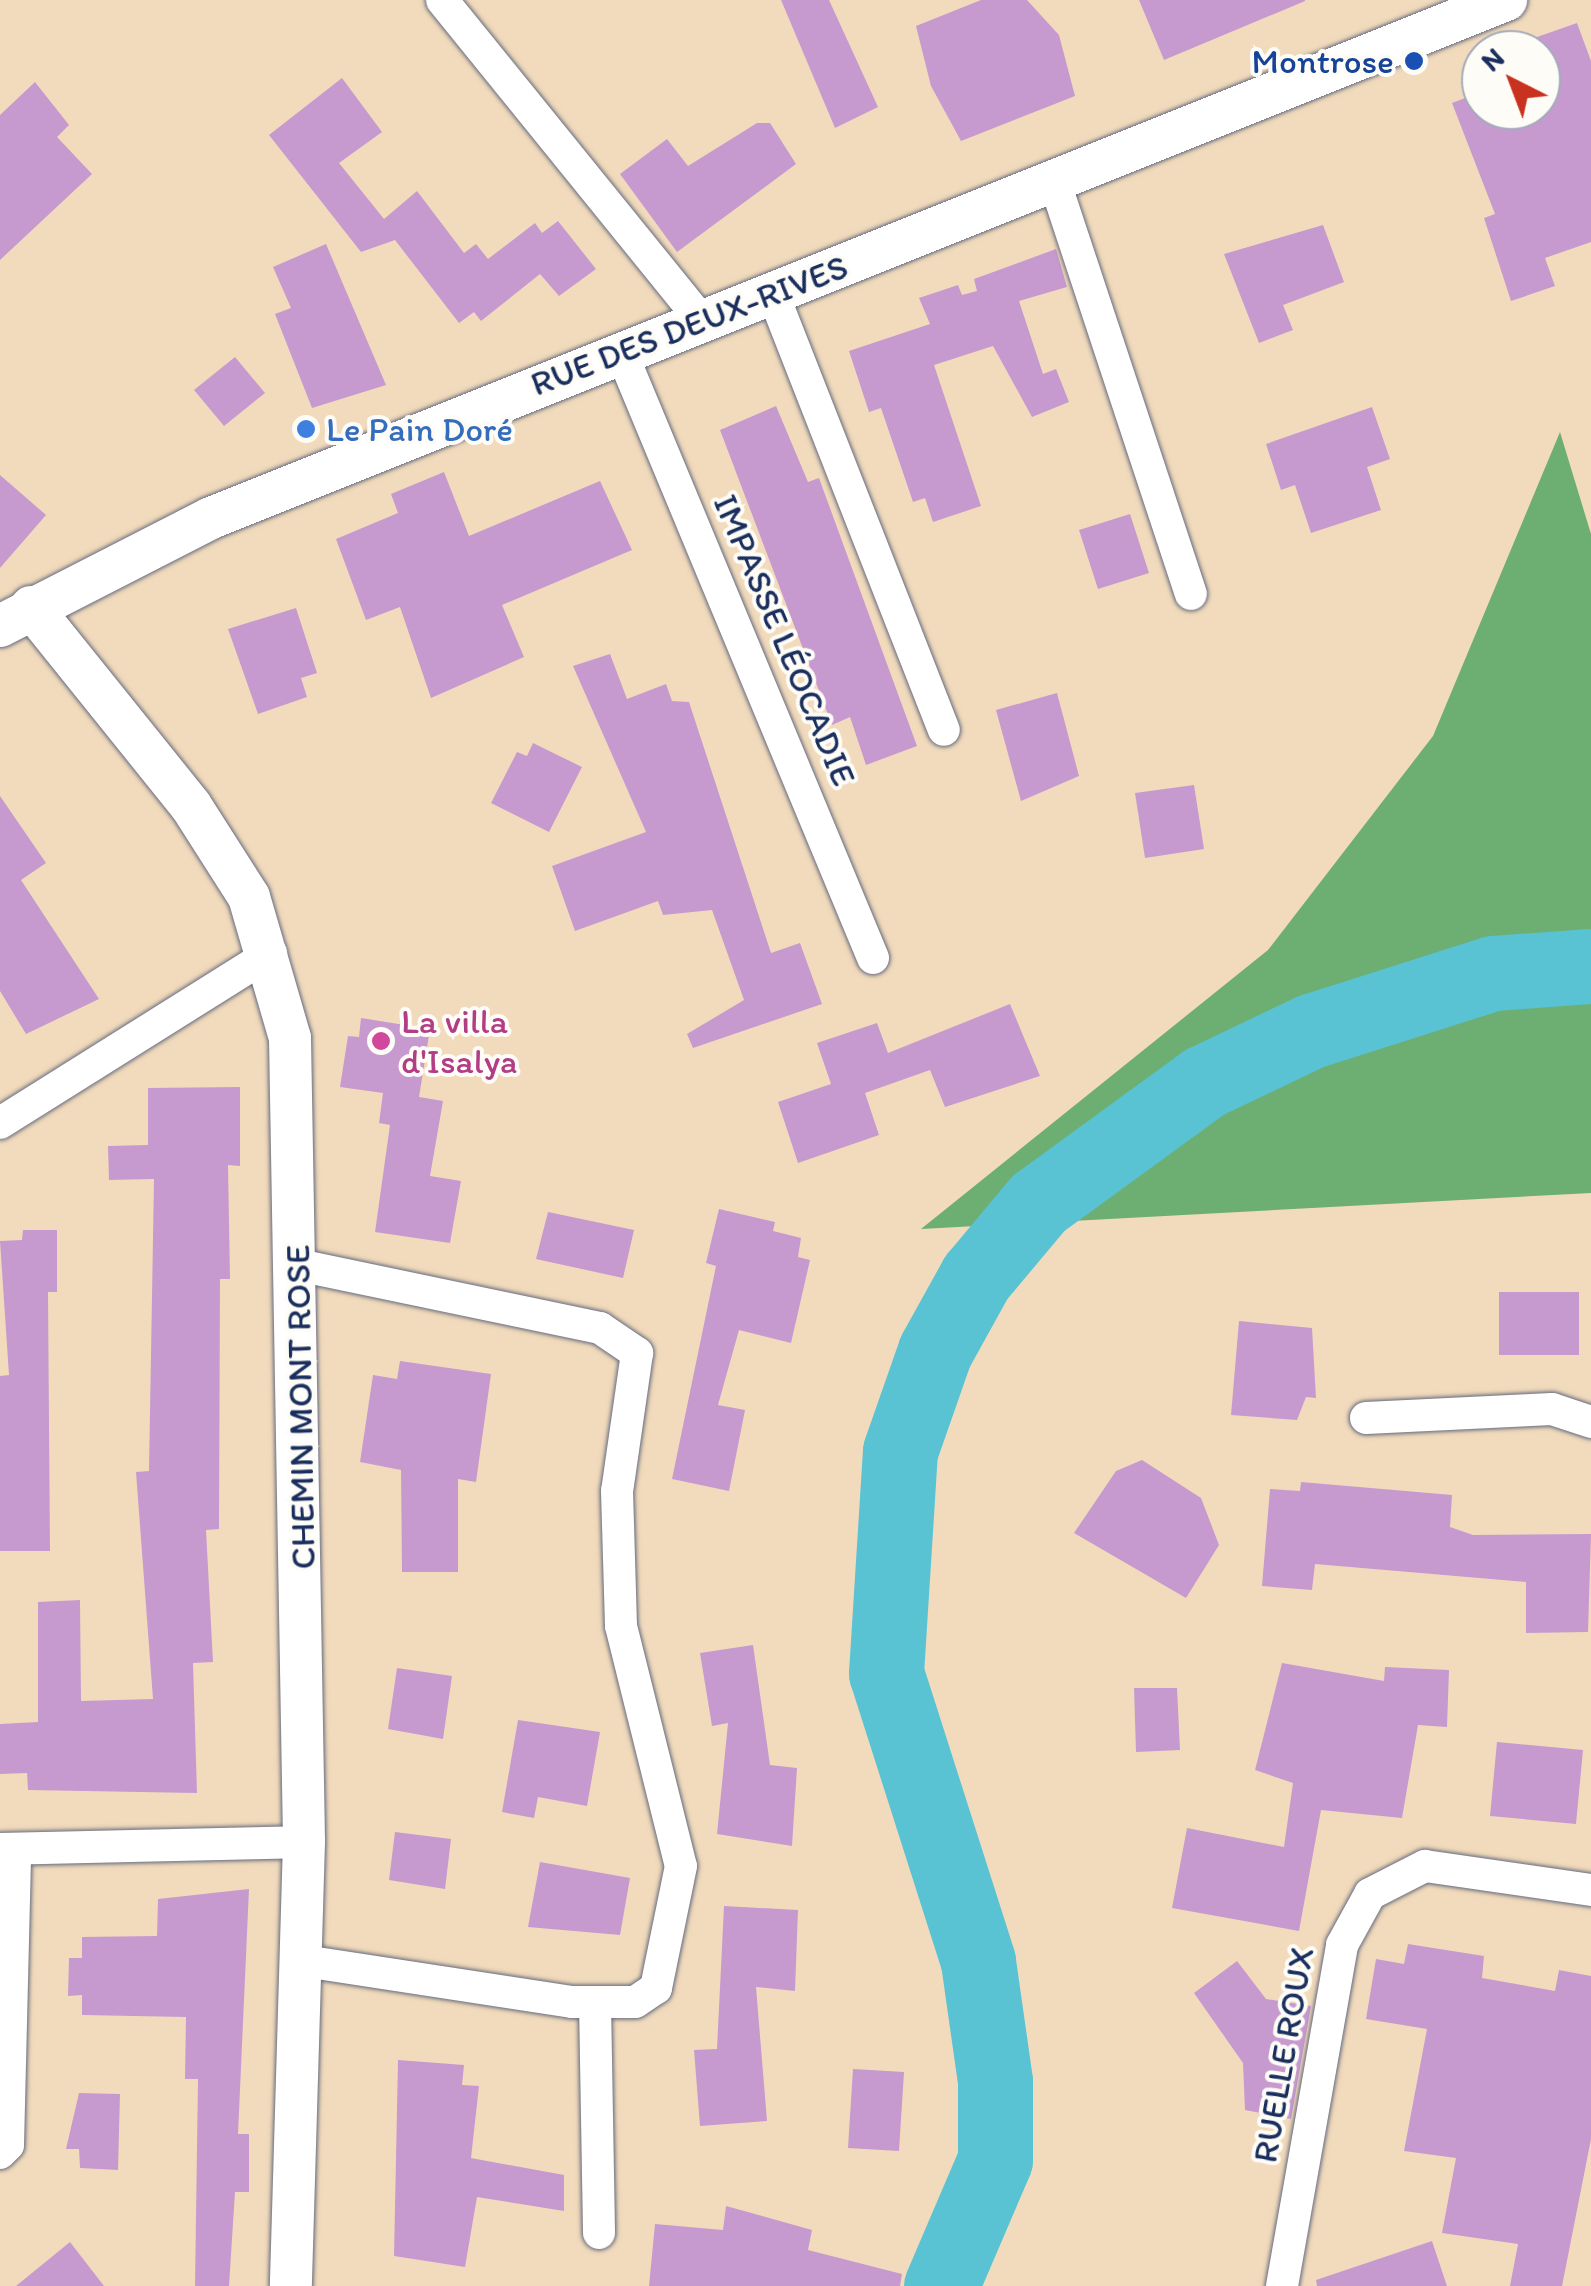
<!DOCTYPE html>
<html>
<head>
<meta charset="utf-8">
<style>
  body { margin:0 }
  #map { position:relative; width:1591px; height:2286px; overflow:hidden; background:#f2dbbc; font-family:Itim,sans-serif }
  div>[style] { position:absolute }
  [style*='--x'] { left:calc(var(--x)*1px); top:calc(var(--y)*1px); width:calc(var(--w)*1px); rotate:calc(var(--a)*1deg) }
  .forest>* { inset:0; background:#6daf72 }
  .river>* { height:75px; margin:-37.5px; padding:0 37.5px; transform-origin:37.5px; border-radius:37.5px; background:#59c3d3 }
  .building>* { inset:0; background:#c69acf }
  .roads { filter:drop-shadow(0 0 2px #666b7f) drop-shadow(0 0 2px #666b7f) }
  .minor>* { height:32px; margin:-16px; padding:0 16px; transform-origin:16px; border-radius:16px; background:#fff }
  .tertiary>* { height:42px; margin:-21px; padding:0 21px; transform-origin:21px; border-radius:21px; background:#fff }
  .dots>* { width:28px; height:28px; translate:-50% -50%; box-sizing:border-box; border:5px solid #fdfcf7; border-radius:50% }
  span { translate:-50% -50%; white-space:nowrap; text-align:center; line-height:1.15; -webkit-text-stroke:8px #fdfcf7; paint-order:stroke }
  .transit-label { font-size:35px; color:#164399 }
  .right { translate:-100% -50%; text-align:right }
  .street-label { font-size:35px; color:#1b2f5e }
  .shop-label { font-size:35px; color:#366cbe }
  .left { translate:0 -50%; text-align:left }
  .hotel-label { font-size:35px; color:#b23c85 }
  .north { position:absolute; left:1461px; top:30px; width:100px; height:100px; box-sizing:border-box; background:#fdfcf7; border:2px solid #a3aaba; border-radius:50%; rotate:318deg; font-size:28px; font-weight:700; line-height:40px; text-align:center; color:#1b2f5e }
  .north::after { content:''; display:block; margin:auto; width:35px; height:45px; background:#c8321e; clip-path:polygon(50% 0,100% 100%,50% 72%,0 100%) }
</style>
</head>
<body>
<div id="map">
  <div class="forest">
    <div style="clip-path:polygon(1560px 432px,1591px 534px,1591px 1193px,921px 1229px,1268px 950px,1433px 736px)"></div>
  </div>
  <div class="river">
    <div style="--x:941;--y:2286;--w:137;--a:-66.8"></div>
    <div style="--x:995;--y:2160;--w:79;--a:-90"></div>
    <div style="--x:995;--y:2081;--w:121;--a:-98.1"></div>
    <div style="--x:978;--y:1961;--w:302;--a:-107.7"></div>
    <div style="--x:886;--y:1673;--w:222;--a:-86.4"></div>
    <div style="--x:900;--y:1451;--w:106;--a:-70.7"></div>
    <div style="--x:935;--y:1351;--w:85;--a:-61"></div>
    <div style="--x:976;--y:1277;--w:97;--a:-50"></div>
    <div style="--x:1038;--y:1203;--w:205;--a:-36.1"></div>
    <div style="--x:1204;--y:1082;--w:119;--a:-25.5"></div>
    <div style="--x:1311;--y:1031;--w:191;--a:-17.7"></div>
    <div style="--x:1493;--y:973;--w:98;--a:-4.1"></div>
  </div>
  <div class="building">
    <div style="clip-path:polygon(781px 0,829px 0,878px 107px,835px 128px)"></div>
    <div style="clip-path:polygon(981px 0,1027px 0,1059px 35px,1075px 96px,961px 141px,931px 86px,916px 26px)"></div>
    <div style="clip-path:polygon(1139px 0,1305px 0,1305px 1px,1164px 60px)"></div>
    <div style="clip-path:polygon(1577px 23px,1591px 61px,1591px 242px,1545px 258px,1555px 286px,1511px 301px,1484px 218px,1495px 214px,1452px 103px,1481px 92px,1481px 110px,1541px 110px,1548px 66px,1537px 37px)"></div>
    <div style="clip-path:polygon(342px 78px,382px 132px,339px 163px,384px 219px,417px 191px,464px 253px,476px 244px,488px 259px,535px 223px,542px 233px,558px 221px,596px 269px,559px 296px,540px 274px,481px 321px,474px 312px,459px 323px,395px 240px,361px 252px,269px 135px)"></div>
    <div style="clip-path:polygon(35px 82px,69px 125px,57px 137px,92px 174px,0 260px,0 115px)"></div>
    <div style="clip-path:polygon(757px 123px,770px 123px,796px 164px,677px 252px,620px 174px,667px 139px,688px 166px)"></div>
    <div style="clip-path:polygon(1323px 225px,1344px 282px,1283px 305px,1293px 330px,1259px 343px,1224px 254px)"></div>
    <div style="clip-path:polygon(326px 244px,386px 385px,312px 408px,275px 314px,291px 308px,273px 267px)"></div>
    <div style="clip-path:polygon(1056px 249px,1067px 287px,1019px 301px,1043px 374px,1056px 369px,1069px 402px,1032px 417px,993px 346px,934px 365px,981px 506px,933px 522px,925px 498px,913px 502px,881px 408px,869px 412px,849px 351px,930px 324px,919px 298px,958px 285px,962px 295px,977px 291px,974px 279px)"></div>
    <div style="clip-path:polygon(235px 357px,265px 393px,224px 426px,194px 390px)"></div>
    <div style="clip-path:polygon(776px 406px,808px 482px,819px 478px,917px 746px,866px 765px,850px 717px,832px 725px,720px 430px)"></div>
    <div style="clip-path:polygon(1372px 407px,1390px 459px,1367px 467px,1381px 510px,1311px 533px,1295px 485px,1281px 490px,1266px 444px)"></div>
    <div style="clip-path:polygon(444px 472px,469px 536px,600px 481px,632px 550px,502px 605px,524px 657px,431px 698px,400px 607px,366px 620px,336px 539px,398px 513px,391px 494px)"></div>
    <div style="clip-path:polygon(0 475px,46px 515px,0 568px)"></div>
    <div style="clip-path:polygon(1130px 514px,1149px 573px,1098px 589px,1079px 530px)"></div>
    <div style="clip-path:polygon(296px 608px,317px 673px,301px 678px,307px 697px,258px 714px,228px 629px)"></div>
    <div style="clip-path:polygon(610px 654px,627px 699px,666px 684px,672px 701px,689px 702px,771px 953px,800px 943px,822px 1004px,693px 1048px,687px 1034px,744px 1000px,712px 910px,663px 915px,658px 901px,575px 931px,552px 866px,646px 832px,573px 666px)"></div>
    <div style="clip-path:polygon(1057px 693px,1079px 776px,1021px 801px,996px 710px)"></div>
    <div style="clip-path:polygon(533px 743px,582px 767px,549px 832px,491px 803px,517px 752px,527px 756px)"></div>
    <div style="clip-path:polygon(1194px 785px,1204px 849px,1145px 858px,1135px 793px)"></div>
    <div style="clip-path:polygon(0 796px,46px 863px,21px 880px,99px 999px,26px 1034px,0 991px)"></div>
    <div style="clip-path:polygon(1010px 1004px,1040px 1076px,945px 1107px,930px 1070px,865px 1093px,879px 1135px,798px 1163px,778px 1102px,831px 1084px,817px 1043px,877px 1023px,888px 1053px)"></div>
    <div style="clip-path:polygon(361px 1018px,430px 1029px,419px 1097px,443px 1101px,430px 1176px,461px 1181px,450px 1243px,375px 1232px,390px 1125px,379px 1123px,383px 1093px,340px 1087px,348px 1036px,359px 1037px)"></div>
    <div style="clip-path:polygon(240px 1087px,240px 1166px,228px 1165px,230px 1279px,220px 1279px,219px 1529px,206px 1530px,213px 1662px,193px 1663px,197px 1793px,28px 1790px,27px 1773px,0 1774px,0 1724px,38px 1722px,38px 1602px,80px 1600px,81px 1701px,153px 1699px,136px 1472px,149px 1471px,154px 1179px,109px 1180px,108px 1146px,148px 1145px,148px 1088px)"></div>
    <div style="clip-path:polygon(719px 1209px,775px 1222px,773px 1231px,801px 1238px,798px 1257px,810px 1260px,791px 1343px,739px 1330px,718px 1405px,745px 1410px,729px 1491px,672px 1479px,716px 1266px,706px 1263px)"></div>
    <div style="clip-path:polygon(548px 1212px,634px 1230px,623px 1278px,536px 1259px)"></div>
    <div style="clip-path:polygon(23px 1230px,57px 1230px,57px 1292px,48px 1292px,50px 1551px,0 1551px,0 1376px,9px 1375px,0 1241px,22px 1240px)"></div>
    <div style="clip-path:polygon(1499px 1292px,1579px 1292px,1579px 1355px,1499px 1355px)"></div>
    <div style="clip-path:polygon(1239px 1321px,1312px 1328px,1316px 1398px,1306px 1397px,1297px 1420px,1231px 1415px)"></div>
    <div style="clip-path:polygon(400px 1361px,491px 1374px,476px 1482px,458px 1479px,458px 1572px,402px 1572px,401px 1470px,360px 1462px,373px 1375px,397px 1379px)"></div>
    <div style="clip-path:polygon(1142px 1460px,1201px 1498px,1219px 1545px,1186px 1598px,1074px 1533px,1116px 1471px)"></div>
    <div style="clip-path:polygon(1301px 1482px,1452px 1495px,1450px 1527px,1473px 1535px,1591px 1534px,1588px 1632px,1526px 1633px,1526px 1582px,1315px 1564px,1312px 1590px,1262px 1586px,1270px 1489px,1300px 1491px)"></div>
    <div style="clip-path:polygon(753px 1645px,770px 1765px,797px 1768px,792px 1846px,717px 1834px,728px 1723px,712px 1726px,700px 1653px)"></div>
    <div style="clip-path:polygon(1282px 1663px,1384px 1681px,1385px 1667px,1449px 1670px,1447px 1727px,1418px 1725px,1402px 1818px,1321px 1810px,1299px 1931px,1172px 1908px,1187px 1828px,1284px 1847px,1293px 1783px,1255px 1770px)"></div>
    <div style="clip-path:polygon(397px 1668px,452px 1676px,443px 1739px,388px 1729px)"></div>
    <div style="clip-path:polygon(1134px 1688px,1177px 1688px,1180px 1750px,1136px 1752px)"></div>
    <div style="clip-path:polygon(518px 1720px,600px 1732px,587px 1806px,538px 1797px,534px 1818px,502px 1812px)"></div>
    <div style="clip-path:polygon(1497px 1742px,1583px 1750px,1576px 1824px,1490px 1816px)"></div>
    <div style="clip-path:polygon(395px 1832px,451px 1839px,445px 1889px,389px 1880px)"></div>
    <div style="clip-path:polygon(540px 1862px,630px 1878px,620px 1935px,528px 1927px)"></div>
    <div style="clip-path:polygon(249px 1889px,238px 2134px,249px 2134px,249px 2192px,235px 2192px,229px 2286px,195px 2286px,198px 2079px,185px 2079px,186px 2017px,82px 2015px,82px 1995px,68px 1996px,69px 1958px,82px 1958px,82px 1937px,157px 1936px,158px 1899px)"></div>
    <div style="clip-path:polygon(724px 1906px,798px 1910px,795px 1991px,756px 1987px,767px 2121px,700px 2126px,694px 2050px,717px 2049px)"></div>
    <div style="clip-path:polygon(1408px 1944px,1484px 1956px,1482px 1978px,1555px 1991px,1559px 1970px,1591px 1976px,1591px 2139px,1562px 2286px,1510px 2286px,1518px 2244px,1442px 2233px,1456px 2158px,1404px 2151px,1427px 2029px,1366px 2019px,1376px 1959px,1404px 1964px)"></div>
    <div style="clip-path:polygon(1237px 1961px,1266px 1999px,1311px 2006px,1291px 2119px,1245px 2110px,1243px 2063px,1194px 1993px)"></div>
    <div style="clip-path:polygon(398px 2060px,464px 2065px,462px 2085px,479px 2086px,471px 2158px,564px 2175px,564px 2211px,477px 2197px,465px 2267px,394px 2256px)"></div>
    <div style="clip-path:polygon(853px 2069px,904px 2072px,899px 2151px,848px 2148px)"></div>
    <div style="clip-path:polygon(79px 2093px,120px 2094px,118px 2170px,80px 2168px,79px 2149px,66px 2149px)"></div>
    <div style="clip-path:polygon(726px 2206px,812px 2230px,808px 2250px,902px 2274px,900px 2286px,649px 2286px,655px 2224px,723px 2230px)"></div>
    <div style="clip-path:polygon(1432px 2241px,1447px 2286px,1317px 2286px,1316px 2280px)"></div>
    <div style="clip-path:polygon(70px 2242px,104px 2286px,16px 2286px)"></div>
  </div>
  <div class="roads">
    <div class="minor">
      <div style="--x:442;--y:0;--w:413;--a:51"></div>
      <div style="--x:1054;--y:180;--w:436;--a:71.7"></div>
      <div style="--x:773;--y:294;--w:468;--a:68.6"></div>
      <div style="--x:622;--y:354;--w:654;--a:67.43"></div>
      <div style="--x:0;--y:1123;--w:320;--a:-32.1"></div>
      <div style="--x:298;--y:1265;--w:309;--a:11.8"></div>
      <div style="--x:600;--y:1328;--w:45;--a:34"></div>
      <div style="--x:637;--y:1353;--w:139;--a:98.2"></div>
      <div style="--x:617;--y:1491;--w:135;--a:88.3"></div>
      <div style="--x:621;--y:1626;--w:247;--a:76"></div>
      <div style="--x:681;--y:1866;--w:125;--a:101.6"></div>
      <div style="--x:656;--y:1988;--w:25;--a:146"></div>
      <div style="--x:635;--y:2002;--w:63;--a:180"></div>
      <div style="--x:572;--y:2002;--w:276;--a:-171.3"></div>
      <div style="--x:1366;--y:1418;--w:186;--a:-2.8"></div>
      <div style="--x:1552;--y:1409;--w:41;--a:18.4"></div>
      <div style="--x:0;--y:1849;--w:304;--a:-1.3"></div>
      <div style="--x:595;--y:2002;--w:231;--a:89"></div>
      <div style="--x:0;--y:2153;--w:11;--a:-45"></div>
      <div style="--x:8;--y:2145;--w:296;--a:-88.6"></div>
      <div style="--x:1282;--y:2286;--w:346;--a:-80"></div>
      <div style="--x:1342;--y:1945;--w:58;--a:-61.2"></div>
      <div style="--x:1370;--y:1894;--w:62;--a:-27"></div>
      <div style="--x:1425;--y:1866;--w:168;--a:8.2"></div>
    </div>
    <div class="tertiary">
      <div style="--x:31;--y:607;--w:255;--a:51.2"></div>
      <div style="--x:191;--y:806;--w:108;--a:57.5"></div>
      <div style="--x:249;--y:897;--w:147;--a:73.8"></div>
      <div style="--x:290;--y:1038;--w:804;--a:89"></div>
      <div style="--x:304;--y:1842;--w:444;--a:91.7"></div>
      <div style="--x:0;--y:626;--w:237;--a:-27.1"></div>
      <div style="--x:211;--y:518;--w:1395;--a:-21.8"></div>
    </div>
  </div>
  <div class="dots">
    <div style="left:1414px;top:61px;background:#1a4fb4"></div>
    <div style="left:306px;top:429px;background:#3f7fe0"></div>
    <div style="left:381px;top:1041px;background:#d1479c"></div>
  </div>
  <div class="transit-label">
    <span class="right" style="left:1394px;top:61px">Montrose</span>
  </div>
  <div class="street-label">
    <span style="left:689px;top:325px;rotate:-21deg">RUE DES DEUX-RIVES</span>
    <span style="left:785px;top:640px;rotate:67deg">IMPASSE LÉOCADIE</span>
    <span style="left:300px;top:1407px;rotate:-91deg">CHEMIN MONT ROSE</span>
    <span style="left:1283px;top:2055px;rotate:-80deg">RUELLE ROUX</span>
  </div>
  <div class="shop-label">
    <span class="left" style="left:326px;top:429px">Le Pain Doré</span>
  </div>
  <div class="hotel-label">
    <span class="left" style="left:401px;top:1041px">La villa<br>d'Isalya</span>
  </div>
  <div class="north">N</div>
</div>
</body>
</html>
